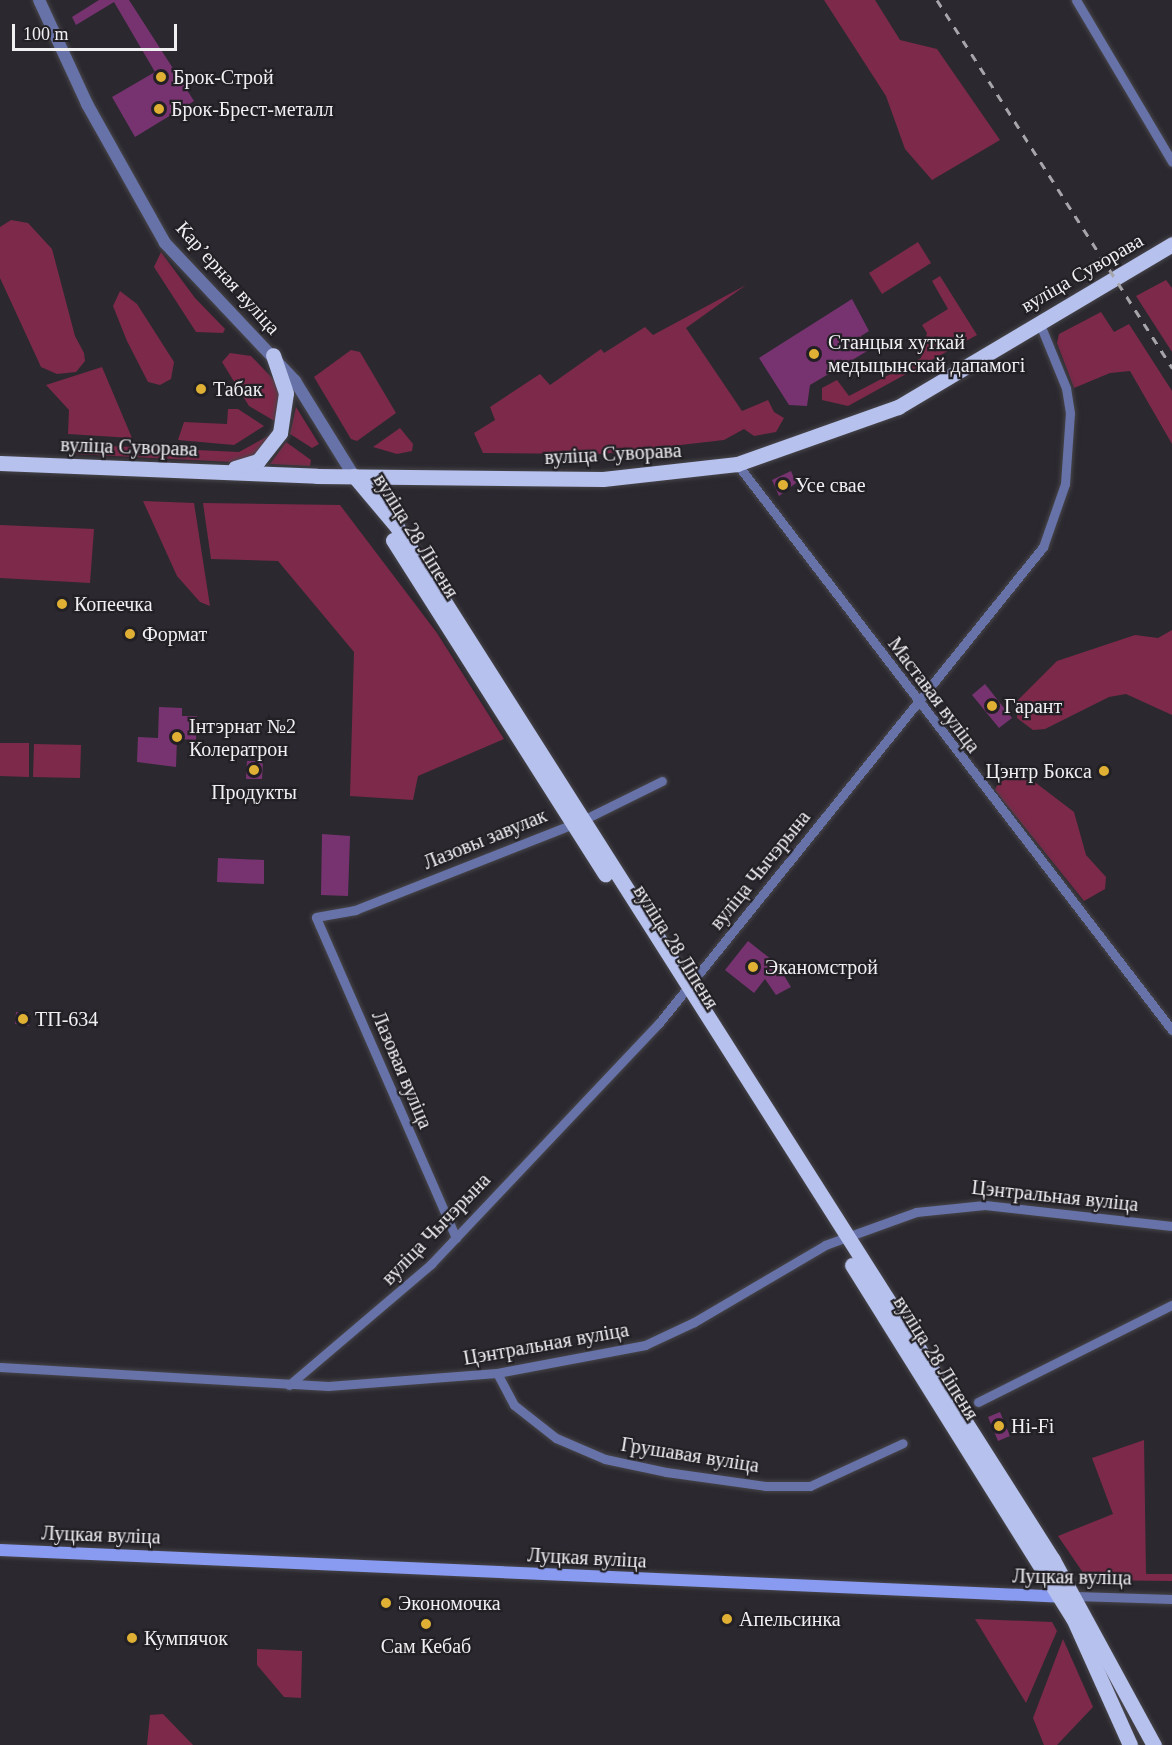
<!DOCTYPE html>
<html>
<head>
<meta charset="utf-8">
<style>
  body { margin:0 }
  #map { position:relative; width:1172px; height:1745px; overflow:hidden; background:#2b292f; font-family:"Times New Roman",serif }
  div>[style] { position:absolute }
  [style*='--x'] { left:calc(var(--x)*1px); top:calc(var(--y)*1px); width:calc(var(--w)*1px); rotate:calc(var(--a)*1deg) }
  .green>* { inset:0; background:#7d2949 }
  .building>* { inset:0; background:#773370 }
  .roads { filter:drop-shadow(0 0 2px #47454a) drop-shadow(0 0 2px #47454a) }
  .minor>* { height:9px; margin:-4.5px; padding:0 4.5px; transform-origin:4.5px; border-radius:4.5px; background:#6773a8 }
  .tertiary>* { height:12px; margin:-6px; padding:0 6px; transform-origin:6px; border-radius:6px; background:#6773a8 }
  .secondary>* { height:12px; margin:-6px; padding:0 6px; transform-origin:6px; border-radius:6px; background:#899bf0 }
  .primary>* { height:15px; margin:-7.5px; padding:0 7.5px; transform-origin:7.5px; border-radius:7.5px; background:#b6c1ed }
  .rail>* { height:3px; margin-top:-1.5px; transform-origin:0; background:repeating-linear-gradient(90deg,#a6a5a9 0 8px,transparent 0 16px) }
  .dots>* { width:16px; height:16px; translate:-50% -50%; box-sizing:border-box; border:3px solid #222025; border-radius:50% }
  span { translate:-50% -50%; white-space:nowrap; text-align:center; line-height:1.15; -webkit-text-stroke:4.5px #222025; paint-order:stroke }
  .poi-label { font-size:20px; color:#f0eff2 }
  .left { translate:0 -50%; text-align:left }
  .right { translate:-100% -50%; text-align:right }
  .street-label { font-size:20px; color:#f0eff2 }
  .scale { position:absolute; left:12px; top:24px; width:165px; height:27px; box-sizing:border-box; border:3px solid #f0eff2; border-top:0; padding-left:8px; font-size:18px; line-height:21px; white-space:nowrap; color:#f0eff2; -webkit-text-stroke:4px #222025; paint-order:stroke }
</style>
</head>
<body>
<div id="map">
  <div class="green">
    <div style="clip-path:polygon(824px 0,875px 0,900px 40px,937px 49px,1000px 140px,932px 180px,905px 149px,886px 96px)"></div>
    <div style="clip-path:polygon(11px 220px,28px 223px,52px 249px,75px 336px,84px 353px,85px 361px,76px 372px,57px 374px,41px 367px,0 278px,0 227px)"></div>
    <div style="clip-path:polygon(918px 242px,931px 263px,882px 294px,869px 273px)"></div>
    <div style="clip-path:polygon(161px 252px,195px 298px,225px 329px,223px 333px,196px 332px,154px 267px)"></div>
    <div style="clip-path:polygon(940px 276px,977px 335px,848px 406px,822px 400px,822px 388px,837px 380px,849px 396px,921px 358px,927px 333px,922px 325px,948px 309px,932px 281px)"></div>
    <div style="clip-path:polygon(1166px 280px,1172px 288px,1172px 352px,1136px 296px)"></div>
    <div style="clip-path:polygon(746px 285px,686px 328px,742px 411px,768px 400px,774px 412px,784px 418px,776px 432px,754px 436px,744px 429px,724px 440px,602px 454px,483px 453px,474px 433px,495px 420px,490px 407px,540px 374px,550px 385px,601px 349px,604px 353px,645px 327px,653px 335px)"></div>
    <div style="clip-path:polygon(120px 291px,137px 304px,174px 362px,171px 379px,160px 385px,148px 382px,127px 341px,113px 306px)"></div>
    <div style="clip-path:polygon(1101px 312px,1114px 332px,1129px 324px,1172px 391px,1172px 444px,1130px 371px,1110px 373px,1074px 388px,1057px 343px,1059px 334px)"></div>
    <div style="clip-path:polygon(351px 350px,360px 352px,396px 413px,357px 441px,351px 439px,314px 377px)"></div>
    <div style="clip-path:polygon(230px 353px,251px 356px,276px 382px,281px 392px,278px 423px,249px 406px,222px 362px)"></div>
    <div style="clip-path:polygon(102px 367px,132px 438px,68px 434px,69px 410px,46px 385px)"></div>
    <div style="clip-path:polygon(296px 407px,319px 444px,312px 448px,290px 434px)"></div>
    <div style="clip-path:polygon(228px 409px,238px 409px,264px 426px,234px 445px,178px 440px,184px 422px,227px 424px)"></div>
    <div style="clip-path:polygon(400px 428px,413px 444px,412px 451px,397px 454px,373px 447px)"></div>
    <div style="clip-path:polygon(272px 434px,263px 452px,232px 462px,74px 454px,67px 444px,239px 452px)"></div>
    <div style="clip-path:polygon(286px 442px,311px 460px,310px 466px,270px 464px)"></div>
    <div style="clip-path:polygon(143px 501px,194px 503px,210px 606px,200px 602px,177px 576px)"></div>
    <div style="clip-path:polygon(203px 503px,340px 505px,437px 633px,504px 739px,418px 776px,413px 800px,350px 796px,354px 652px,278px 561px,211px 559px)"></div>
    <div style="clip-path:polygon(0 525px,94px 529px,90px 583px,0 578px)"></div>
    <div style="clip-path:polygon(1172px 630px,1172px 715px,1126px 694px,1109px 697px,1045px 729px,1033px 730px,1017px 718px,1018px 700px,1057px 661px,1135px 635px,1158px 638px)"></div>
    <div style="clip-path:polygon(0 743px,29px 743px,29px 777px,0 776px)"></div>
    <div style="clip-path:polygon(34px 744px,81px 745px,80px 778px,33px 777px)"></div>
    <div style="clip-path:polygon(1014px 776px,1032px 780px,1074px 812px,1086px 855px,1106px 877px,1105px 889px,1084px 901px,995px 790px,998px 783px)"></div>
    <div style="clip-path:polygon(1144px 1440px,1146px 1574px,1172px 1574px,1172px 1581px,1088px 1580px,1058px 1536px,1113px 1514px,1092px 1458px)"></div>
    <div style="clip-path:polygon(975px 1619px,1052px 1622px,1057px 1631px,1026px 1703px)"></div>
    <div style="clip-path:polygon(1063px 1639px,1093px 1707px,1057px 1745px,1044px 1745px,1033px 1718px)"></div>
    <div style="clip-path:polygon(257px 1649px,302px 1651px,301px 1698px,284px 1697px,257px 1665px)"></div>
    <div style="clip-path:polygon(163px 1714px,193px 1745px,147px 1745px,150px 1715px)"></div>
  </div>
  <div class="building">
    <div style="clip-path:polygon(99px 0,129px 0,194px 101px,135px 137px,112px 97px,155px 72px,114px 2px,76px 25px,72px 17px)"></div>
    <div style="clip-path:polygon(852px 299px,869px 331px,861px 336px,869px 350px,810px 385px,807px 406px,789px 405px,759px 358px)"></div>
    <div style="clip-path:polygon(791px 471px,796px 483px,779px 496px,772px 480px)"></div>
    <div style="clip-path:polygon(985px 684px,1012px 718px,999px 728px,972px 695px)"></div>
    <div style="clip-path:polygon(159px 707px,182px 708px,182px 716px,197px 716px,196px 740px,177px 739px,176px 767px,137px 762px,138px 737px,158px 738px)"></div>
    <div style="clip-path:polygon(247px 761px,263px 761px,262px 779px,246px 779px)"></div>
    <div style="clip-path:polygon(322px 834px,350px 836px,348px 896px,321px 895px)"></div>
    <div style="clip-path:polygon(218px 858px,264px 860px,264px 884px,217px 882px)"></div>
    <div style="clip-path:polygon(748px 941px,777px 964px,791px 987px,776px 995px,765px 979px,754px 993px,725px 970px)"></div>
    <div style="clip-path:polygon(16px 1012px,30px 1014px,29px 1026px,15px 1024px)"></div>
    <div style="clip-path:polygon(1000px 1412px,1010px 1436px,998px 1441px,988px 1417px)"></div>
  </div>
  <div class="roads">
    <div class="minor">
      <div style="--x:1076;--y:0;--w:188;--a:59.3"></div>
      <div style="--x:737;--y:464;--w:714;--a:52.46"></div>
      <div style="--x:456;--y:1238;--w:350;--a:-113.6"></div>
      <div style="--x:316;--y:917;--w:40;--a:-10"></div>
      <div style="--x:355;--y:910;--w:245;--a:-21.5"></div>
      <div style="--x:583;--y:820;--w:88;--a:-26.3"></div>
      <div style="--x:0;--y:1367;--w:329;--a:3.3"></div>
      <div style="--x:328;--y:1386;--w:169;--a:-4.4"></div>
      <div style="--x:497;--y:1373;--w:151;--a:-10.7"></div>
      <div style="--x:645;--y:1345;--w:54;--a:-25.1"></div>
      <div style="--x:694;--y:1322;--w:152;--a:-30.4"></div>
      <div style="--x:825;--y:1245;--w:97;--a:-19.9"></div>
      <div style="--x:916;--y:1212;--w:69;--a:-5.8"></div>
      <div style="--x:985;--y:1205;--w:188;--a:6.4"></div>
      <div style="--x:497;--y:1373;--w:36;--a:62"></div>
      <div style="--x:514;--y:1405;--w:53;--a:38.2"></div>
      <div style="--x:556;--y:1438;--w:53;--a:23.2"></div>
      <div style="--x:605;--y:1459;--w:62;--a:12"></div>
      <div style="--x:666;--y:1472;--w:100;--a:8"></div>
      <div style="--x:765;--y:1486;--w:45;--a:0"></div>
      <div style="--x:810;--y:1486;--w:102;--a:-24.8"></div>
      <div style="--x:289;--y:1385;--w:187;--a:-40.4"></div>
      <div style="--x:431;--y:1264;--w:332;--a:-46.6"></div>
      <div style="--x:659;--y:1023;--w:612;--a:-51.11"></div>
      <div style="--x:1043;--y:547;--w:67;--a:-70.8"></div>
      <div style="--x:1065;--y:484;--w:71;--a:-86"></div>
      <div style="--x:1070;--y:413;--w:25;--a:-99"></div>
      <div style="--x:1066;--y:388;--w:71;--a:-112.2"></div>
      <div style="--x:978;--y:1402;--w:217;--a:-26.6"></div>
      <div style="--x:1075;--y:1596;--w:97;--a:1.8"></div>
    </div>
    <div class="tertiary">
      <div style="--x:39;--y:0;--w:115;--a:65.2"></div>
      <div style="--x:87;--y:104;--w:159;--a:60.7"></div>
      <div style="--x:165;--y:243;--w:190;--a:46.7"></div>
      <div style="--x:295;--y:381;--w:112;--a:58.2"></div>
    </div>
    <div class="secondary">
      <div style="--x:0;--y:1550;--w:1067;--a:2.52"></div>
    </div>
    <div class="primary">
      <div style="--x:0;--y:463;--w:317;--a:2.3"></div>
      <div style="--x:317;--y:476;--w:286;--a:0.6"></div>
      <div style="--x:603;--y:479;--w:135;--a:-6.4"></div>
      <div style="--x:737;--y:464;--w:171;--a:-19.5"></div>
      <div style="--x:898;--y:407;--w:319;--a:-30.7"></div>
      <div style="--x:235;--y:468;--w:24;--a:-17"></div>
      <div style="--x:258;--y:461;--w:36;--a:-52"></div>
      <div style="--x:280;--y:433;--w:40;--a:-81.5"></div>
      <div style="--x:286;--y:393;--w:40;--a:-108.9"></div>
      <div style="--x:354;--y:476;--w:67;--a:49.9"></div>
      <div style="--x:397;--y:527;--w:1224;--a:57.58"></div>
      <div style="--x:1053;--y:1560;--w:211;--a:61.4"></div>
      <div style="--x:393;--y:540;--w:396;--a:57.6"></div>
      <div style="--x:852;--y:1265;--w:416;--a:58"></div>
      <div style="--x:1073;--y:1618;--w:139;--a:65.8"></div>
    </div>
  </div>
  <div class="rail">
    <div style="--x:937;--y:0;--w:437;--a:57.4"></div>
  </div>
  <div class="dots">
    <div style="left:161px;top:77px;background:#dfb034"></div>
    <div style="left:159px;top:109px;background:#dfb034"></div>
    <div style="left:814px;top:354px;background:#dfb034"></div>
    <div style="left:201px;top:389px;background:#dfb034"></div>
    <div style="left:783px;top:485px;background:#dfb034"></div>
    <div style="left:62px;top:604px;background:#dfb034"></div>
    <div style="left:130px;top:634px;background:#dfb034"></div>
    <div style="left:992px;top:706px;background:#dfb034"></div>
    <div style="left:177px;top:737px;background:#dfb034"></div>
    <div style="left:254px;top:770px;background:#dfb034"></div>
    <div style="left:1104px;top:771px;background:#dfb034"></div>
    <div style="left:753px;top:967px;background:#dfb034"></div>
    <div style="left:23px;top:1019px;background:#dfb034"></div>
    <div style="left:999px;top:1426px;background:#dfb034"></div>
    <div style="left:386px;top:1603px;background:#dfb034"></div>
    <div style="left:727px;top:1619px;background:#dfb034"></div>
    <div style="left:426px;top:1624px;background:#dfb034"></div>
    <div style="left:132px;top:1638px;background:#dfb034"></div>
  </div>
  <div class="poi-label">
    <span class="left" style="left:173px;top:77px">Брок-Строй</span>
    <span class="left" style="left:171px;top:109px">Брок-Брест-металл</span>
    <span class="left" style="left:828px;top:354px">Станцыя хуткай<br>медыцынскай дапамогі</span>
    <span class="left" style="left:213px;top:389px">Табак</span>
    <span class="left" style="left:795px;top:485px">Усе свае</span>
    <span class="left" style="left:74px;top:604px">Копеечка</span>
    <span class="left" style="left:142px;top:634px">Формат</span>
    <span class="left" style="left:1004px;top:706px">Гарант</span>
    <span class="left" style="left:189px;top:738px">Інтэрнат №2<br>Колератрон</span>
    <span class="right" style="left:1092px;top:771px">Цэнтр Бокса</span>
    <span style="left:254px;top:792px">Продукты</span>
    <span class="left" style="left:765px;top:967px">Эканомстрой</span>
    <span class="left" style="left:35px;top:1019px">ТП-634</span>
    <span class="left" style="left:1011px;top:1426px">Hi-Fi</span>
    <span class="left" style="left:398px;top:1603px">Экономочка</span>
    <span class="left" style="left:739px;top:1619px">Апельсинка</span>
    <span class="left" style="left:144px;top:1638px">Кумпячок</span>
    <span style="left:426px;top:1646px">Сам Кебаб</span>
  </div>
  <div class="street-label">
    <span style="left:1082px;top:273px;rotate:-30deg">вуліца Суворава</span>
    <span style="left:228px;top:278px;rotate:48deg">Карʼерная вуліца</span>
    <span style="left:129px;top:447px;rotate:2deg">вуліца Суворава</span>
    <span style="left:613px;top:454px;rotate:-3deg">вуліца Суворава</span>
    <span style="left:416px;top:536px;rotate:58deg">вуліца 28 Ліпеня</span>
    <span style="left:934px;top:695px;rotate:53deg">Маставая вуліца</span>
    <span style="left:485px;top:839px;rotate:-22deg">Лазовы завулак</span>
    <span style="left:760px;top:870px;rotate:-51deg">вуліца Чычэрына</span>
    <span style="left:676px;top:947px;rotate:58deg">вуліца 28 Ліпеня</span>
    <span style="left:402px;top:1070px;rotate:67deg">Лазовая вуліца</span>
    <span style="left:1055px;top:1196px;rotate:6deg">Цэнтральная вуліца</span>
    <span style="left:436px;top:1229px;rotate:-46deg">вуліца Чычэрына</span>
    <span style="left:546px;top:1344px;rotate:-10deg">Цэнтральная вуліца</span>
    <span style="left:936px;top:1358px;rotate:58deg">вуліца 28 Ліпеня</span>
    <span style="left:690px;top:1455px;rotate:9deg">Грушавая вуліца</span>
    <span style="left:101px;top:1535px;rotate:2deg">Луцкая вуліца</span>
    <span style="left:587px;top:1558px;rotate:3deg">Луцкая вуліца</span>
    <span style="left:1072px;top:1577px;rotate:1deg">Луцкая вуліца</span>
  </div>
  <div class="scale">100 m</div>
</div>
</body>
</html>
